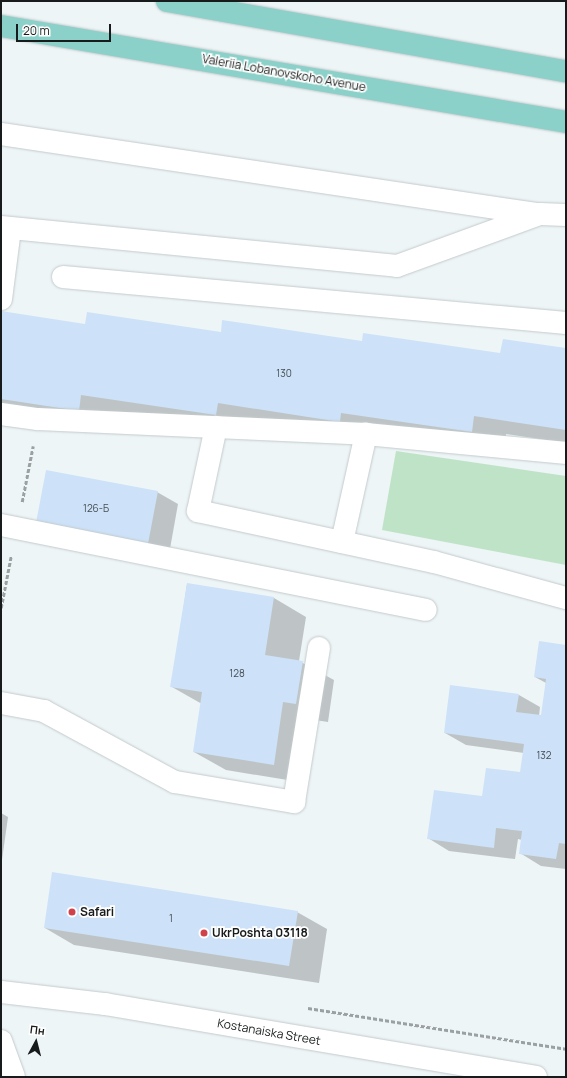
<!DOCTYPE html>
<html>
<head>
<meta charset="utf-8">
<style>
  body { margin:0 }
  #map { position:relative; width:567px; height:1078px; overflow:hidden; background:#eef5f7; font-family:Manrope,sans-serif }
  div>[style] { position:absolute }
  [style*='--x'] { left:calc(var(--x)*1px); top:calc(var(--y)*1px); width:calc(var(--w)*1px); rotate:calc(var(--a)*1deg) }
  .green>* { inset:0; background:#bfe3c7 }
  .shadow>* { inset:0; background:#0003 }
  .building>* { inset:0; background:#cde2f8 }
  .path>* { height:2.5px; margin-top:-1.25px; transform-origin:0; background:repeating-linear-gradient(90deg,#9ba0a1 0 4px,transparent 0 6px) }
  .roads { filter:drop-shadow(0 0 1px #c3cacc) drop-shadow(0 0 1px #c3cacc) }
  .minor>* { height:22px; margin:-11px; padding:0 11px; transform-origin:11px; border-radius:11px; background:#fff }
  .major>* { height:22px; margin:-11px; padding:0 11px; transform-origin:11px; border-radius:11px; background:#8bd1c9 }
  .dots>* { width:11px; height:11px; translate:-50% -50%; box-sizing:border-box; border:2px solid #fff; border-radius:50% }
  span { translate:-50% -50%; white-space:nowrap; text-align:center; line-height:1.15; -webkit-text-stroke:3.5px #fff; paint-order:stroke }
  .number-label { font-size:10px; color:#454d52 }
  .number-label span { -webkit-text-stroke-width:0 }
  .street-label { font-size:12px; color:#181b1b }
  .poi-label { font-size:12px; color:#181b1b; font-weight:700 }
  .left { translate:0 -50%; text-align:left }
  .frame { position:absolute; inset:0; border:2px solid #181b1b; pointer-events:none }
  .north { position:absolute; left:16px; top:1022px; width:40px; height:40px; -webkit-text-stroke:3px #fff; paint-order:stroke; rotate:7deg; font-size:11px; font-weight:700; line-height:16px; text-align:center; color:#181b1b }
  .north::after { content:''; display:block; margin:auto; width:14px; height:18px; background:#181b1b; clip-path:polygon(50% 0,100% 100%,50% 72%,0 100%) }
  .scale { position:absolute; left:16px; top:24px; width:95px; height:18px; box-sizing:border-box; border:2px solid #181b1b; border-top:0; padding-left:5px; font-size:12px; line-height:14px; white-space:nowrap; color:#181b1b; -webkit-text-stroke:3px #fff; paint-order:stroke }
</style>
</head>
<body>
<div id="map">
  <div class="green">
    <div style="clip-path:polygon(396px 451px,566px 476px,566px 565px,382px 530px)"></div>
  </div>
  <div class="shadow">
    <div style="clip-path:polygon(1px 312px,86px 325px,363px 342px,501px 354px,566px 349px,566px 443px,506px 434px,504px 450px,1px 423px)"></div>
    <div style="clip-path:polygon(157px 492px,178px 504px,168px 560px,57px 539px)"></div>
    <div style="clip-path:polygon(187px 584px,274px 598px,306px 617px,299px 661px,334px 680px,328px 722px,315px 720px,306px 783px,226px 770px,194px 752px,202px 704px,172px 687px)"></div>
    <div style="clip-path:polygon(566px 646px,566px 869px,541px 866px,520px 853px,522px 840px,518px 839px,515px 859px,449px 851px,428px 838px,521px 773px,524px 753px,466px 745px,445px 733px,519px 695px,540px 707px,539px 716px,542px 717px,546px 683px,535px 677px)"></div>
    <div style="clip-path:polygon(1px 813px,8px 817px,1px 867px)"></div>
    <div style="clip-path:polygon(297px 912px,327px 929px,319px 983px,74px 945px,45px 928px)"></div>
  </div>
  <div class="building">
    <div style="clip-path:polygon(1px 311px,85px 324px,87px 312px,221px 332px,222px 320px,362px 341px,363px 333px,500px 353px,503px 339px,566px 348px,566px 430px,474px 416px,472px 432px,341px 413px,340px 422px,218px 403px,216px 415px,81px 395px,79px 411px,1px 399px)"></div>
    <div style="clip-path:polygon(46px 470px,158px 491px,147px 549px,35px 528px)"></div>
    <div style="clip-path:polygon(187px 583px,274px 597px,265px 655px,303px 661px,296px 704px,283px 702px,274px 765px,193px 752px,202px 692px,170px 687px)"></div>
    <div style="clip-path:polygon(539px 641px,566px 645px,566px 844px,559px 843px,556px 859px,519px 854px,522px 831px,496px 828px,494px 848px,427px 839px,434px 790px,482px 796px,486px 768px,520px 772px,524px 744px,444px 733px,450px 685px,519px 694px,516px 712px,541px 715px,546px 679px,534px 677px)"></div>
    <div style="clip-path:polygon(52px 872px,298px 911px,289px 966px,44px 928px)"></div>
  </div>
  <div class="path">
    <div style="--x:22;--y:502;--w:57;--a:-78.9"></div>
    <div style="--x:1;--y:608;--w:53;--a:-79.1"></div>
    <div style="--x:308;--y:1008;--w:261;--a:9"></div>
  </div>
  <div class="roads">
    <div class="minor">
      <div style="--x:1;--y:134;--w:541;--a:8.5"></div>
      <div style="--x:1;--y:227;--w:398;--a:5.6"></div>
      <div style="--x:397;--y:266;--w:152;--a:-20"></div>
      <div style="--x:540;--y:214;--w:26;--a:2"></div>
      <div style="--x:63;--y:277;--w:505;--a:5.23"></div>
      <div style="--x:1;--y:299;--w:71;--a:-82.7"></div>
      <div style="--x:1;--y:414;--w:37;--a:8"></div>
      <div style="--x:38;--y:419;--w:328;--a:2.6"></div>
      <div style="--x:366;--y:434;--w:201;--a:5.4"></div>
      <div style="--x:216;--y:427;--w:86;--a:102.1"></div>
      <div style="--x:198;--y:511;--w:241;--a:12.2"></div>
      <div style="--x:434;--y:562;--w:137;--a:15.3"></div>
      <div style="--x:1;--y:525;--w:433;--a:11.3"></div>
      <div style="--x:342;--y:542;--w:111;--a:-77.5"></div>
      <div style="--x:1;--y:703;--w:44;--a:10.5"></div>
      <div style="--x:44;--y:711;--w:149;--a:28.5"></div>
      <div style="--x:175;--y:782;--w:121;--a:9.5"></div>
      <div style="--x:294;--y:802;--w:156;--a:-80.8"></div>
      <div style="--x:1;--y:992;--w:105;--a:6.6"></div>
      <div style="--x:105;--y:1004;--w:437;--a:9.6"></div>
      <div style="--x:1;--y:1041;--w:38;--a:70"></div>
    </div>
    <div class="major">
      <div style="--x:167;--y:1;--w:405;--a:10"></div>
      <div style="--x:1;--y:26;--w:573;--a:9.64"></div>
    </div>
  </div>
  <div class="dots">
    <div style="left:72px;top:912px;background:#d1414b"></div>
    <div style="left:204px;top:933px;background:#d1414b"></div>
  </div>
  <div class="number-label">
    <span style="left:284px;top:374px">130</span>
    <span style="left:96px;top:509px">126-Б</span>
    <span style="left:237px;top:674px">128</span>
    <span style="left:544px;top:756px">132</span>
    <span style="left:171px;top:919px">1</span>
  </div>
  <div class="street-label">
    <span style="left:284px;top:73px;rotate:10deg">Valeriia Lobanovskoho Avenue</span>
    <span style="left:269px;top:1032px;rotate:10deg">Kostanaiska Street</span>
  </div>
  <div class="poi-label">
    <span class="left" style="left:80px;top:912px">Safari</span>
    <span class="left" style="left:212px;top:933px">UkrPoshta 03118</span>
  </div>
  <div class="frame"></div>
  <div class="north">Пн</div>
  <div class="scale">20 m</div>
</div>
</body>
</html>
